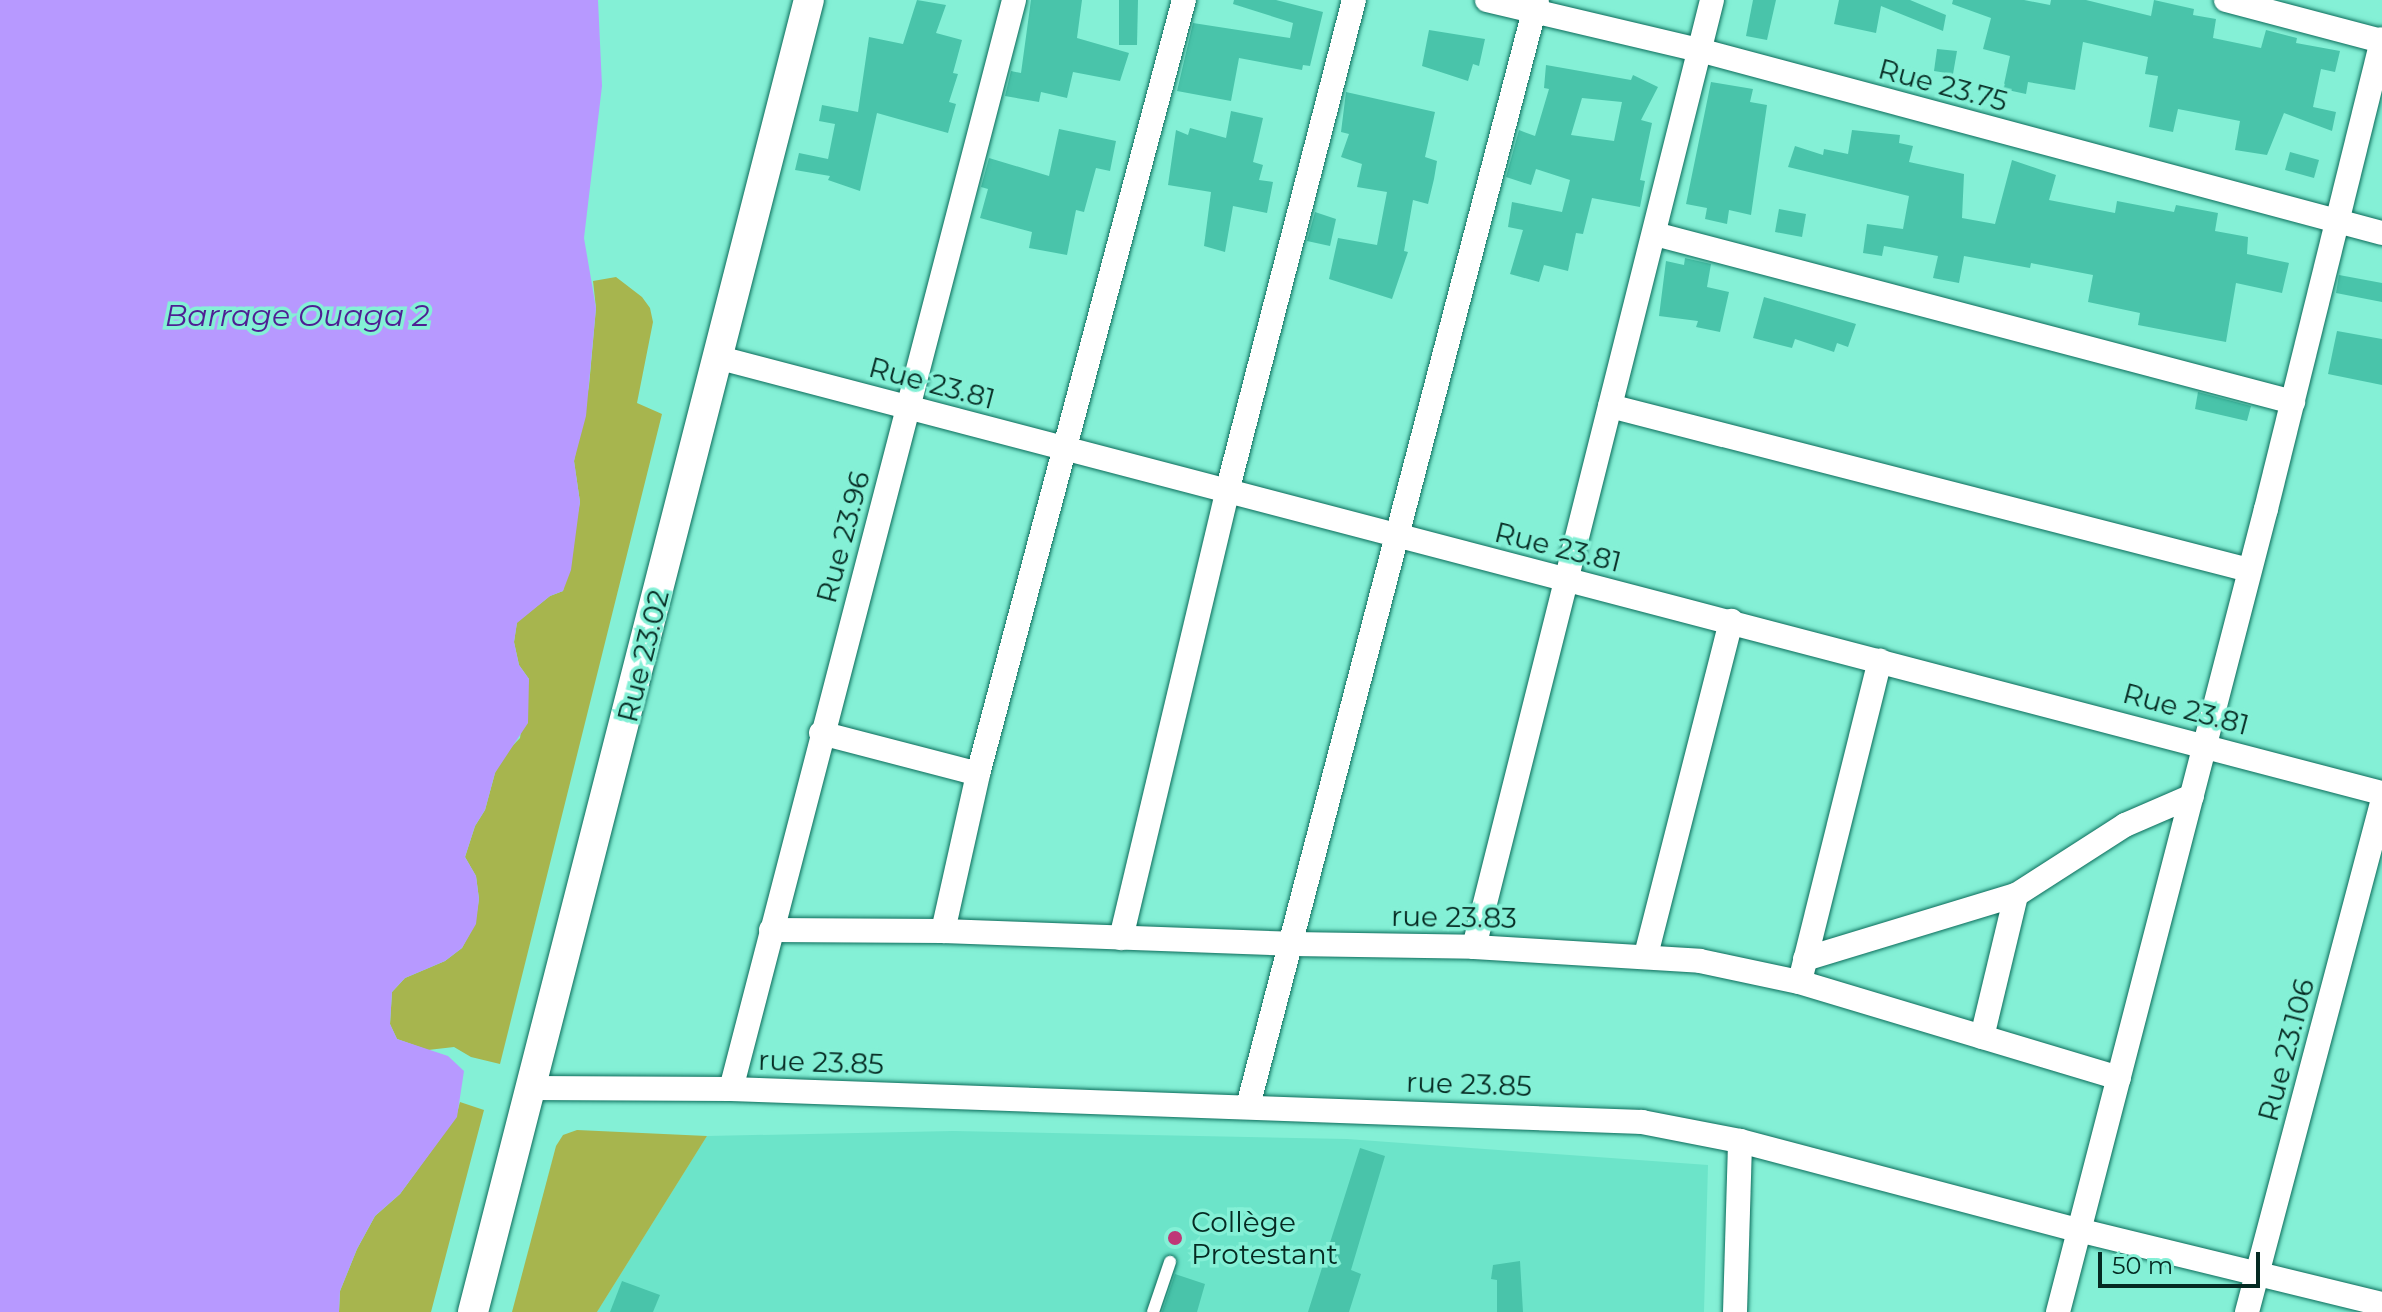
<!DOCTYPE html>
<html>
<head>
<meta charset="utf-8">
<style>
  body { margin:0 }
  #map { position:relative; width:2382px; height:1312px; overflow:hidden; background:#84f0d6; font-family:Montserrat,sans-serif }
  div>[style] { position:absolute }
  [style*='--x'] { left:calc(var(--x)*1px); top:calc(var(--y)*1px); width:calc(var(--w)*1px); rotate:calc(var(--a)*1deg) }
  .built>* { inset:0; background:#6ce4c9 }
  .green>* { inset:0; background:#a7b54e }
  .water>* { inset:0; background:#b799ff }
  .building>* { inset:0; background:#49c4aa }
  .roads { filter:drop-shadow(0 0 2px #0c6c5b) drop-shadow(0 0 2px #0c6c5b) }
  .service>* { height:12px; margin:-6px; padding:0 6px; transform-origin:6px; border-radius:6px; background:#fff }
  .minor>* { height:24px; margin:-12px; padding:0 12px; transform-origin:12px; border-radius:12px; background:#fff }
  .tertiary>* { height:30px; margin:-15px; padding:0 15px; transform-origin:15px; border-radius:15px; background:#fff }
  .dots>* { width:22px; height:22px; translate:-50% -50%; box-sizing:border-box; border:4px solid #84f0d6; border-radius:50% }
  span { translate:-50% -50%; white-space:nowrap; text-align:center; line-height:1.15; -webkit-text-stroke:7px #84f0d6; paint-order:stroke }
  .street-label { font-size:28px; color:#052a22 }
  .poi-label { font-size:28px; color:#052a22 }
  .left { translate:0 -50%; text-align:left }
  .water-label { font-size:30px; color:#4f1e93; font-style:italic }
  .scale { position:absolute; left:2098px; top:1252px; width:162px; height:36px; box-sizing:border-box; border:4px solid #052a22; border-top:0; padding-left:10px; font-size:24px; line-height:28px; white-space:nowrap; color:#052a22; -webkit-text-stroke:6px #84f0d6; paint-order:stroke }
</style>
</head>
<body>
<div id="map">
  <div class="built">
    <div style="clip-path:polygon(953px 1131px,1347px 1139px,1708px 1165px,1704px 1312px,597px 1312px,707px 1136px)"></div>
  </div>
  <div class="green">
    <div style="clip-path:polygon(616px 277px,642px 297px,650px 308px,653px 322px,637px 403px,662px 414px,500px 1064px,471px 1057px,454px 1047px,428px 1050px,397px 1039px,390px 1024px,392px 992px,405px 978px,445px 961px,462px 948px,475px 924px,479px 899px,476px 876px,465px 857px,475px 826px,485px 810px,495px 773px,503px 756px,520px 738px,529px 679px,519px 665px,514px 642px,517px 622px,550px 596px,563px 591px,580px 502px,574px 461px,589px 386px,596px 308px,593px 281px)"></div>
    <div style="clip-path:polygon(460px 1102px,484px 1110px,431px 1312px,339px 1312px,340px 1291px,357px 1249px,375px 1216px,400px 1194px,456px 1117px)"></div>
    <div style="clip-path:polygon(577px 1130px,707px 1136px,597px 1312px,512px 1312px,556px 1146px,563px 1135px)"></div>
  </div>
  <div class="water">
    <div style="clip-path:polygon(0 0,598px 0,602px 86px,584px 238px,596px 308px,586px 416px,574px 461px,580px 502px,571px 570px,563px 591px,550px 596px,517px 623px,514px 642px,519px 665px,529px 679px,528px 723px,495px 773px,485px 810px,475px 826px,465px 857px,476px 876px,479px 899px,476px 924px,462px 948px,445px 961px,405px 978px,392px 992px,390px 1024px,397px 1039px,448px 1056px,464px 1071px,457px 1117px,400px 1194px,375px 1216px,357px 1249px,340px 1291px,339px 1312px,0 1312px)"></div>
  </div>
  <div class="building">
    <div style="clip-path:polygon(917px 0,946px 5px,936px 33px,962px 40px,953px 73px,958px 74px,949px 102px,956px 104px,948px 133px,877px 113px,860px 191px,828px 180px,830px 176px,795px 170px,799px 153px,828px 159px,835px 124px,819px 121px,822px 105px,858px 112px,869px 37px,903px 44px)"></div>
    <div style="clip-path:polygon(1031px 0,1082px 0,1077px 38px,1129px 53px,1120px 81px,1073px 72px,1067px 98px,1041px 92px,1039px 102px,1005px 96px,1011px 71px,1021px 73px)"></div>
    <div style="clip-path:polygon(1119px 0,1138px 0,1137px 45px,1119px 45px)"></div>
    <div style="clip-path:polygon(1234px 0,1276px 0,1323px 12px,1310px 66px,1303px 65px,1302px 70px,1239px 58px,1231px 101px,1177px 91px,1193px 23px,1290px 38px,1293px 23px,1233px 4px)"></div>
    <div style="clip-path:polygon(1753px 0,1776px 0,1767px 40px,1746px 36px)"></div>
    <div style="clip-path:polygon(1839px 0,1910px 0,1946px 15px,1943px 31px,1881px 6px,1876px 33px,1834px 24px)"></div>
    <div style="clip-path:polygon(1953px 0,2024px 0,2050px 5px,2051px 0,2086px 0,2151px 16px,2154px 0,2194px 9px,2193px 15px,2216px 19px,2213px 38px,2261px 48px,2266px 30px,2297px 38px,2296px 43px,2340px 51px,2335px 72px,2321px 69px,2313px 107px,2336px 112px,2332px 131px,2284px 113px,2267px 155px,2235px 150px,2240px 121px,2178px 109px,2173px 132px,2149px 127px,2158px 76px,2145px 74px,2148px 57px,2083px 42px,2075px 90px,2028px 82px,2026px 94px,2003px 89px,2010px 56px,1983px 49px,1991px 18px,1952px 4px)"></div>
    <div style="clip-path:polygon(1429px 30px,1485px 39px,1479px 66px,1473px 64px,1468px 81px,1422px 66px)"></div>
    <div style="clip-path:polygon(1937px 49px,1957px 51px,1953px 74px,1934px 71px)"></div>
    <div style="clip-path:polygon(evenodd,1546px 65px,1631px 80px,1633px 75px,1658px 87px,1641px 120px,1652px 123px,1640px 180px,1645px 181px,1640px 207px,1592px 198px,1583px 234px,1576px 233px,1568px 271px,1544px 265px,1539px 282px,1510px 274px,1523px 230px,1508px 227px,1512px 202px,1562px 212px,1570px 180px,1536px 169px,1531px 185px,1506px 177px,1519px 130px,1535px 136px,1549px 89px,1544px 88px,1546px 65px,1582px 98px,1622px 102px,1614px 141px,1571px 135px,1582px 98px)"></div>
    <div style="clip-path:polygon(1711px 82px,1753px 89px,1750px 102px,1767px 105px,1751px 215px,1729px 210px,1727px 224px,1705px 219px,1707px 208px,1686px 204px)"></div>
    <div style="clip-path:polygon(1346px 92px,1435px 112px,1425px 157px,1437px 161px,1434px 179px,1428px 204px,1413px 200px,1404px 251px,1408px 252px,1392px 299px,1329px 279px,1338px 238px,1377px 245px,1387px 192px,1357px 187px,1362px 164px,1341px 157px,1349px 134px,1341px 132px)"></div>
    <div style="clip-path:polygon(1231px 111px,1263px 118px,1253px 162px,1263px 165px,1259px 180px,1273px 182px,1267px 213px,1233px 206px,1225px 252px,1204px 246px,1211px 192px,1168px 185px,1176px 130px,1188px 135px,1190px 128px,1226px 138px)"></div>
    <div style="clip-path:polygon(1059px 129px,1116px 141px,1110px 171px,1096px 168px,1084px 212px,1076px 210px,1067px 255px,1029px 248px,1032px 232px,980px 218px,988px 189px,981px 187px,989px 158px,1049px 176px)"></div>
    <div style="clip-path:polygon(1852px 130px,1900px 135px,1899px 143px,1913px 146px,1909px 162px,1964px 174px,1962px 218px,1995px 224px,2012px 160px,2056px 175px,2049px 200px,2115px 213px,2117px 201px,2174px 212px,2176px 205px,2218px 213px,2215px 231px,2248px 237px,2247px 254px,2289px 263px,2282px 293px,2236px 283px,2226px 342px,2138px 325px,2140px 313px,2088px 302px,2093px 275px,2031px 263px,2030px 268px,1964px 256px,1959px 283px,1933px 278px,1938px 256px,1884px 246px,1882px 256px,1863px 253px,1867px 224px,1903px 229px,1909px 196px,1788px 167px,1795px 146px,1823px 155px,1824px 149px,1848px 154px)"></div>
    <div style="clip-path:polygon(2290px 152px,2319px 160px,2314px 178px,2285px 170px)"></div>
    <div style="clip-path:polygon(1779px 209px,1806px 214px,1802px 237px,1775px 232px)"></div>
    <div style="clip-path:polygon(1315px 212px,1336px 219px,1330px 246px,1307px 241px)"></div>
    <div style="clip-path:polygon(1685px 258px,1711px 264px,1707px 287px,1729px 292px,1720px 332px,1696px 327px,1698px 321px,1659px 316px,1666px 261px,1684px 265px)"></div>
    <div style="clip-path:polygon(2339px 275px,2382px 283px,2382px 302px,2336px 293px)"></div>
    <div style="clip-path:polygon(1764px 297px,1856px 324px,1848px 347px,1837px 343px,1834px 352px,1795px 339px,1792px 348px,1753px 338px)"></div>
    <div style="clip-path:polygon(2337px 331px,2382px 339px,2382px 385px,2328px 374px)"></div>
    <div style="clip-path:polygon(2198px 392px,2251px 406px,2247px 421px,2195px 409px)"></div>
    <div style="clip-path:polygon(1360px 1148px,1385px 1156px,1351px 1270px,1361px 1274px,1349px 1312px,1308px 1312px)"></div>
    <div style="clip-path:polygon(1520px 1261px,1523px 1312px,1497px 1312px,1497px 1280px,1491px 1279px,1493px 1265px)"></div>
    <div style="clip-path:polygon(1175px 1274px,1205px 1284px,1197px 1312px,1162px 1312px)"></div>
    <div style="clip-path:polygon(622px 1281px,660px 1295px,653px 1312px,610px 1312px)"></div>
  </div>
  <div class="roads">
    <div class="service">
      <div style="--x:1153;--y:1312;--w:53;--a:-71.2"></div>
    </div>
    <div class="minor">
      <div style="--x:1487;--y:0;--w:218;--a:13.3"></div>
      <div style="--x:1699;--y:50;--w:707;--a:15"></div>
      <div style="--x:2226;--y:0;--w:160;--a:14.8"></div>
      <div style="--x:1655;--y:234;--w:660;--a:14.75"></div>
      <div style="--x:720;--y:358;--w:1718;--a:14.67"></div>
      <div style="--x:1610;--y:406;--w:660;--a:14.39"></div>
      <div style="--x:821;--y:733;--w:162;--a:14.6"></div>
      <div style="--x:771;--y:930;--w:172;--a:0.3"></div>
      <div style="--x:943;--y:931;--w:349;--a:2.1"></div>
      <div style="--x:1292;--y:944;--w:182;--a:0.9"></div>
      <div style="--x:1474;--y:947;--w:226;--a:3.5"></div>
      <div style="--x:1700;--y:961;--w:101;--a:12"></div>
      <div style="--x:1799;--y:982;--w:334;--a:16.7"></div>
      <div style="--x:943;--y:931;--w:161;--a:-77.4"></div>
      <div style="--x:978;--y:774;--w:801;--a:-75.1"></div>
      <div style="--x:1121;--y:938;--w:458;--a:-76.6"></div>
      <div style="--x:1227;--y:492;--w:508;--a:-75.53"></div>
      <div style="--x:1474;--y:947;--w:976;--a:-75.89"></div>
      <div style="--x:1646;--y:955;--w:345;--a:-75.7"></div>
      <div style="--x:1805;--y:959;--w:220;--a:-16.9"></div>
      <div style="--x:2016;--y:895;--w:130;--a:-32.7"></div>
      <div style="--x:2125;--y:825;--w:73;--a:-23.4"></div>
      <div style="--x:1802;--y:973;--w:322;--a:-76"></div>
      <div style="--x:1982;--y:1037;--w:146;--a:-76.5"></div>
      <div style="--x:531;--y:1088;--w:200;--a:0.3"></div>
      <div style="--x:731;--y:1089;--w:912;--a:2.07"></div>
      <div style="--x:1642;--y:1122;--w:100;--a:11"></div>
      <div style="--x:1740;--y:1141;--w:350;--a:14.8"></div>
      <div style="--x:2078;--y:1230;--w:313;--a:13.7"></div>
      <div style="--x:731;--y:1089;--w:1125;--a:-75.43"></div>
      <div style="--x:1248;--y:1106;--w:1143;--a:-75.36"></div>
      <div style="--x:1735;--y:1312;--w:171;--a:-88.3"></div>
      <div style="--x:2058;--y:1312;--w:830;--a:-75.48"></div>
      <div style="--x:2266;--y:509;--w:484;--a:-76.1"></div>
      <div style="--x:2247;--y:1312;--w:527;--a:-75.15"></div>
    </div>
    <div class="tertiary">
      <div style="--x:473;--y:1312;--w:1354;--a:-75.64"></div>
    </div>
  </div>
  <div class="dots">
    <div style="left:1175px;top:1238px;background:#bf3877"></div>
  </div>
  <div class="street-label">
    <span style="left:1943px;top:85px;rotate:15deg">Rue 23.75</span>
    <span style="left:932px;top:383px;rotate:15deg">Rue 23.81</span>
    <span style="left:843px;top:537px;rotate:-75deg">Rue 23.96</span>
    <span style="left:1558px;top:547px;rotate:14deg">Rue 23.81</span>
    <span style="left:643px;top:656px;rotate:-76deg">Rue 23.02</span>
    <span style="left:2186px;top:709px;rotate:15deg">Rue 23.81</span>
    <span style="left:1454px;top:917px;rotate:1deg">rue 23.83</span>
    <span style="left:2286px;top:1050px;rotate:-75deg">Rue 23.106</span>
    <span style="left:821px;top:1062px;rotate:2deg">rue 23.85</span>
    <span style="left:1469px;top:1084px;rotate:2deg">rue 23.85</span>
  </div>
  <div class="poi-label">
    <span class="left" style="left:1191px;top:1238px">Collège<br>Protestant</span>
  </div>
  <div class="water-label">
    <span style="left:297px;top:316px">Barrage Ouaga 2</span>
  </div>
  <div class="scale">50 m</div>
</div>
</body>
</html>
